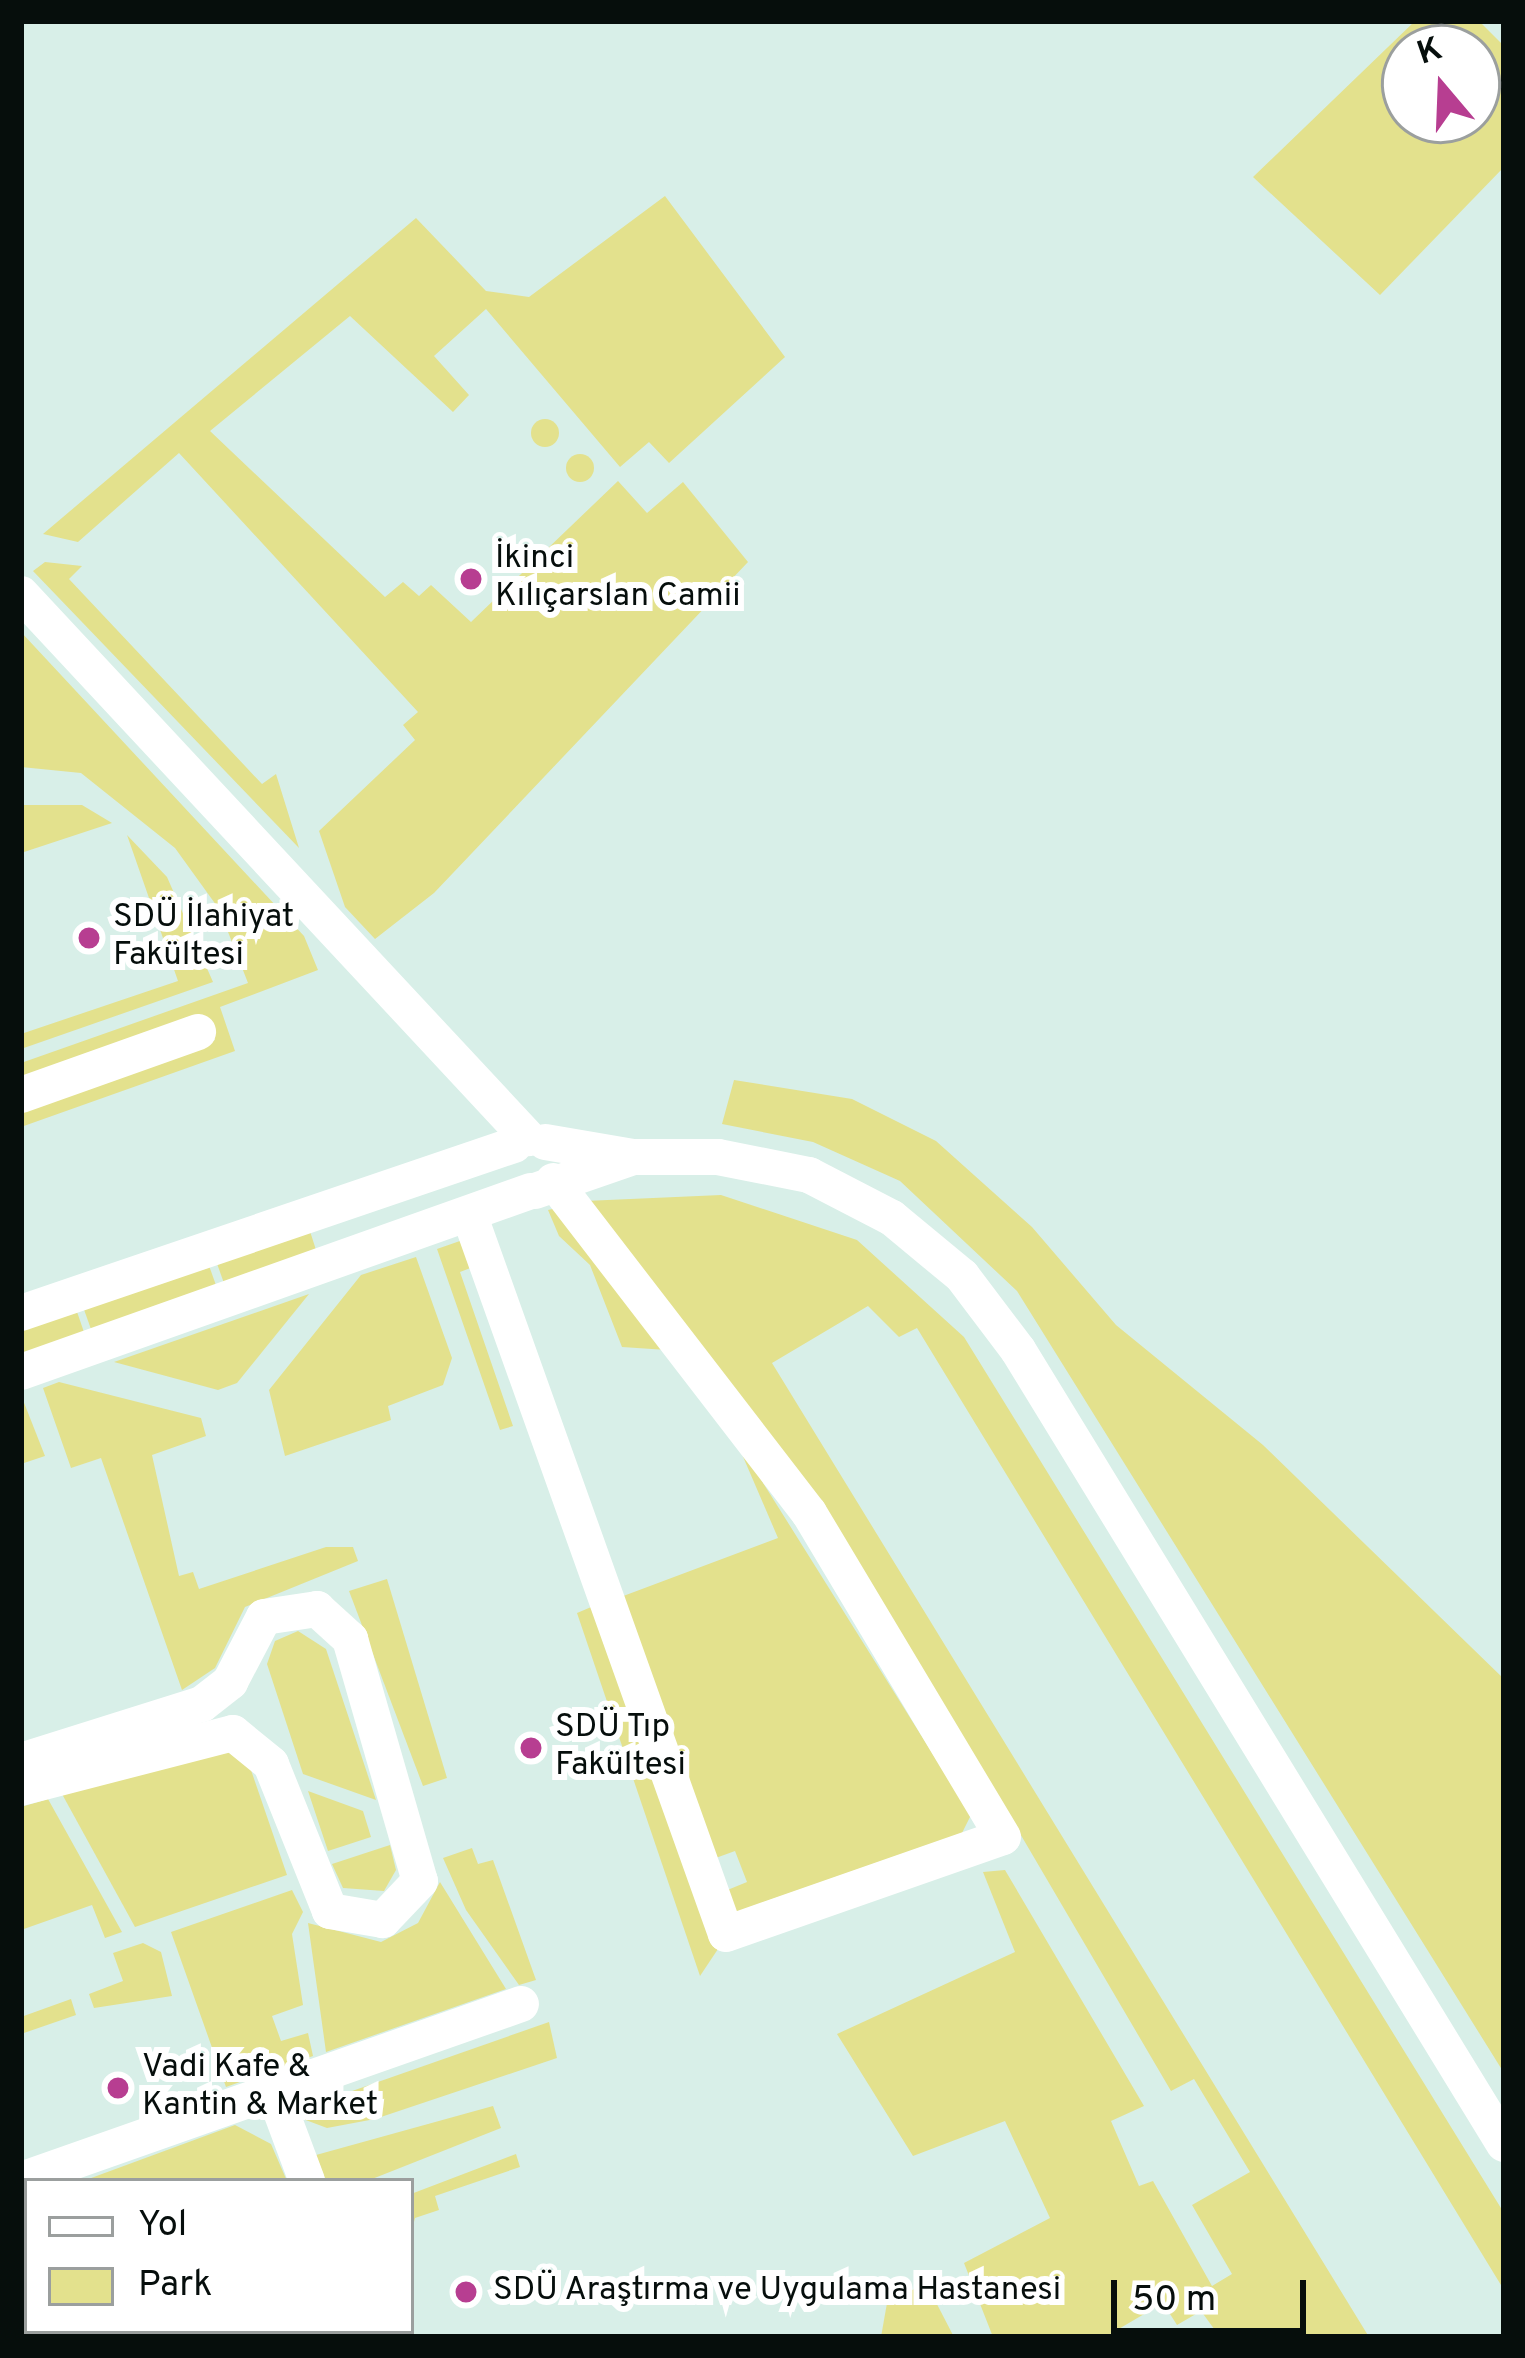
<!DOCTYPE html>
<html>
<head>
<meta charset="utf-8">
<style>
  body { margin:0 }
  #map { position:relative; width:1525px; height:2358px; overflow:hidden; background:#d8efe8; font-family:Overpass,sans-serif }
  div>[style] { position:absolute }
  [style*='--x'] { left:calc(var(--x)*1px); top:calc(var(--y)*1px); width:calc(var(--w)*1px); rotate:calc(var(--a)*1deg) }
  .green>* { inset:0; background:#e3e18d }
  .round { border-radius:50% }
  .minor>* { height:36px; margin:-18px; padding:0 18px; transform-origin:18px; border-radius:18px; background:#fff }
  .dots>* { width:33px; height:33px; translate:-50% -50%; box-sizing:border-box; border:6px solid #fff; border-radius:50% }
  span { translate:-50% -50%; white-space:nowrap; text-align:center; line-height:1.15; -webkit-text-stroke:12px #fff; paint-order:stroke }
  .poi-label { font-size:33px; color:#060e0c }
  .left { translate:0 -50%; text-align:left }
  .frame { position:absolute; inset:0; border:24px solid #060e0c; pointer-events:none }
  .legend { position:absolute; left:24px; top:2178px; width:390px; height:156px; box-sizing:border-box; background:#fff; border:3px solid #9b9f9e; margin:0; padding:15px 21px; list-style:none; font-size:36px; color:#060e0c }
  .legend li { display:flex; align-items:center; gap:24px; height:60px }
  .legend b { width:60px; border:3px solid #9b9f9e }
  .north { position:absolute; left:1381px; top:24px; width:120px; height:120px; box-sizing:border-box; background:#fff; border:3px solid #9b9f9e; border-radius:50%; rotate:341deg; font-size:33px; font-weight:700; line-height:48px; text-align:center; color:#060e0c }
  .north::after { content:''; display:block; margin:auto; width:42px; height:54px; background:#b73e91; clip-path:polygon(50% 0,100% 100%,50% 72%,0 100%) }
  .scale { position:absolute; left:1111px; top:2280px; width:195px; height:54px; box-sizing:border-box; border:6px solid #060e0c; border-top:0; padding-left:15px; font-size:36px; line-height:42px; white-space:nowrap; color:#060e0c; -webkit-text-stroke:9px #fff; paint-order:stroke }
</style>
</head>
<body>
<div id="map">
  <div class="green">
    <div style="clip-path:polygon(evenodd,1415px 21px,1479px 21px,1504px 46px,1504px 167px,1380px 295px,1253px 177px,1415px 21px,1405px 48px,1477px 48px,1477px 120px,1405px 120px,1405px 48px)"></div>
    <div style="clip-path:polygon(665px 196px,785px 357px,669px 463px,649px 442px,620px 467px,486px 309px,434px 356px,469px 395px,453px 412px,350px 316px,210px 431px,385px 597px,403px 582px,419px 596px,431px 585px,471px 622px,618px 481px,647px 513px,683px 482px,748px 562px,434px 893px,375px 939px,345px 907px,319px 831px,415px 740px,403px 725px,418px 712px,179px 453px,78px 542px,43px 534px,416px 218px,486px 291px,529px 297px)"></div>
    <div class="round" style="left:531px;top:419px;width:28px;height:28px"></div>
    <div class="round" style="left:566px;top:454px;width:28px;height:28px"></div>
    <div style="clip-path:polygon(45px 562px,82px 566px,69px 579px,262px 784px,276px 774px,299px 848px,33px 571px)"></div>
    <div style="clip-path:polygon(21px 632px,304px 936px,318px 970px,220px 1007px,235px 1051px,21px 1127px,21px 1110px,215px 1040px,206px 1018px,21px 1081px,21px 1063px,248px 983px,219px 909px,175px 848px,81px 773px,21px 767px)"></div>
    <div style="clip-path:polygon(21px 805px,82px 805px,112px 823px,21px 853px)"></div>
    <div style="clip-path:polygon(127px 835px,167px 877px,213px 982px,21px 1049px,21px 1034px,178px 981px)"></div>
    <div style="clip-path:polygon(734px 1080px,852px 1099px,936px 1141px,1032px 1227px,1116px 1325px,1263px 1445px,1504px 1679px,1504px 2073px,1017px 1291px,900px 1181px,813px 1142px,722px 1124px)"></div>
    <div style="clip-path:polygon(721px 1195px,857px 1240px,964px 1337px,1504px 2213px,1504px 2290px,917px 1328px,899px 1337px,868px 1306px,772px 1363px,1369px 2337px,1220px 2337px,1201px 2311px,1177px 2325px,1163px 2303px,1105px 2337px,993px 2337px,964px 2263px,1050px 2218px,1005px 2121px,913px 2156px,837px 2034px,1015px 1952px,983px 1872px,1005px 1870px,1144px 2106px,1111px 2121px,1139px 2186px,1153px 2181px,1212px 2286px,1232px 2274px,1192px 2205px,1250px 2172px,1194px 2079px,1171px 2091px,1012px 1820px,585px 1201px)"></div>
    <div style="clip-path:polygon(557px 1208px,667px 1350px,622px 1347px,590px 1265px,559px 1236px,548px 1210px)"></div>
    <div style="clip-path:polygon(308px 1225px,317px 1253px,225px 1286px,215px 1258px)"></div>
    <div style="clip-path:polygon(477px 1235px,486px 1262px,460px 1272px,513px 1426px,500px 1430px,437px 1249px)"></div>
    <div style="clip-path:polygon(416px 1257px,452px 1358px,443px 1385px,388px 1406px,391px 1420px,285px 1456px,269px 1390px,361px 1275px)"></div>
    <div style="clip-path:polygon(207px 1260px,217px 1288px,92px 1332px,82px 1304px)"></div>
    <div style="clip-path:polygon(309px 1294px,237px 1383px,218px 1390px,114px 1362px)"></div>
    <div style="clip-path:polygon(75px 1306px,85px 1335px,21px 1357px,21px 1325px)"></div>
    <div style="clip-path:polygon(59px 1382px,201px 1418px,206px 1436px,152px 1455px,179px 1576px,193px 1572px,199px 1589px,326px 1547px,353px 1547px,358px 1561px,245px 1607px,215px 1668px,182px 1690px,101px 1458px,71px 1468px,43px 1388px)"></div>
    <div style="clip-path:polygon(21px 1395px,45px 1456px,21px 1464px)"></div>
    <div style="clip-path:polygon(735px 1438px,971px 1815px,962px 1833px,733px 1913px,725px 1891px,747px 1882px,735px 1851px,713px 1859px,618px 1598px,778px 1538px)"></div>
    <div style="clip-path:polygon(387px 1579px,447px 1778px,423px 1786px,349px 1591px)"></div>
    <div style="clip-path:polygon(596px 1605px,718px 1949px,700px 1976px,577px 1613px)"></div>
    <div style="clip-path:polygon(298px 1631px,326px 1649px,376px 1800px,303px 1774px,267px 1664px,275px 1641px)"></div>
    <div style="clip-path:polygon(227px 1751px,251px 1770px,287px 1875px,135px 1927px,62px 1794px)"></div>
    <div style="clip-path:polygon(308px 1791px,363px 1811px,371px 1837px,328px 1851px)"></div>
    <div style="clip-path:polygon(48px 1799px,122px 1932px,105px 1938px,92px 1905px,21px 1930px,21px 1807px)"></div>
    <div style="clip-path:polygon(390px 1845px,396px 1870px,384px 1891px,343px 1888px,332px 1864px)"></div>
    <div style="clip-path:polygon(472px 1848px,478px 1864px,493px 1860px,536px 1980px,519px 1985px,466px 1910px,443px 1858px)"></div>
    <div style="clip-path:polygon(440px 1882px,506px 1989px,326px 2052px,308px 1923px,381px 1942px,418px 1923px)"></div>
    <div style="clip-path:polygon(292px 1890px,303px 1912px,292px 1934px,303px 2005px,272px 2016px,281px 2041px,308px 2033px,313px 2056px,226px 2087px,171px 1932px)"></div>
    <div style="clip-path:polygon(143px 1943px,161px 1952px,172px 1996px,94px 2008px,89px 1994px,123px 1981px,113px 1953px)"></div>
    <div style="clip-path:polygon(71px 1999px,76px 2015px,21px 2034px,21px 2017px)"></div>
    <div style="clip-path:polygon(549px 2022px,557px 2058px,375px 2119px,327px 2128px,303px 2119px,335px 2097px)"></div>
    <div style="clip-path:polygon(493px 2106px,501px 2128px,367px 2181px,326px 2181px,316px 2155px)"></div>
    <div style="clip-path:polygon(235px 2125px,271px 2144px,287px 2181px,83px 2181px)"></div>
    <div style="clip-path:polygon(516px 2154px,520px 2167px,435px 2196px,439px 2210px,415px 2218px,411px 2234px,411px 2194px)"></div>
    <div style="clip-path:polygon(926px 2283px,954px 2337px,881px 2337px,887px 2303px)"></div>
    <div style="clip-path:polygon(94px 2331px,318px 2331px,320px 2337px,96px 2337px)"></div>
  </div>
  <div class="minor">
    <div style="--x:21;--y:594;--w:744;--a:47.02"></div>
    <div style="--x:21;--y:1095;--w:188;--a:-19.6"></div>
    <div style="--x:633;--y:1157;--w:85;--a:0"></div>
    <div style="--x:718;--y:1157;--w:93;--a:11.2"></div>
    <div style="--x:809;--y:1175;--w:93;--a:27.4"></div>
    <div style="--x:892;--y:1218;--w:91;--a:39.6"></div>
    <div style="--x:962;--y:1276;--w:93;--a:52.9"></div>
    <div style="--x:1018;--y:1350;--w:931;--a:58.53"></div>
    <div style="--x:535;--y:1191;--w:104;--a:-19.1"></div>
    <div style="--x:633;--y:1157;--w:89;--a:-170.3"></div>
    <div style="--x:469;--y:1214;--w:764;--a:70.36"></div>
    <div style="--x:726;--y:1934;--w:293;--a:-19.3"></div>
    <div style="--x:1003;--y:1837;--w:378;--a:-120.9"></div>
    <div style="--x:809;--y:1513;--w:419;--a:-127.6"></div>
    <div style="--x:21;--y:1313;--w:521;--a:-18.82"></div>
    <div style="--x:21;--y:1372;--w:541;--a:-19.54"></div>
    <div style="--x:21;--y:1761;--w:190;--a:-17.5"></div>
    <div style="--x:202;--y:1704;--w:36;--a:-38"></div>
    <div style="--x:230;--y:1682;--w:73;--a:-62.4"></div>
    <div style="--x:264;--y:1617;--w:54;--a:-8.6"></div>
    <div style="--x:317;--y:1609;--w:45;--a:42.3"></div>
    <div style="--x:350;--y:1639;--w:252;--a:73.9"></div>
    <div style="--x:420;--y:1881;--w:54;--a:133.5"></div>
    <div style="--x:383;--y:1920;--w:54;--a:-170.4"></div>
    <div style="--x:330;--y:1911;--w:158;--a:-111.9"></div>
    <div style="--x:271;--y:1764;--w:49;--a:-140.8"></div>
    <div style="--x:233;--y:1733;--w:219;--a:165.5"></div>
    <div style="--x:273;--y:2090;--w:97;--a:69.5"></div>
    <div style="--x:21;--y:2180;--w:530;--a:-19.39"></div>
    <div style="--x:21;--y:2318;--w:20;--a:72"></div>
    <div style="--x:74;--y:2331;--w:6;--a:72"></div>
    <div style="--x:363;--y:2331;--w:7;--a:63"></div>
  </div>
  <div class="dots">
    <div style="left:471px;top:579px;background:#b73e91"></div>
    <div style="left:89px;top:938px;background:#b73e91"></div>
    <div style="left:531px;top:1748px;background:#b73e91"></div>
    <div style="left:118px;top:2088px;background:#b73e91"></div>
    <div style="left:466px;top:2292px;background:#b73e91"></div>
  </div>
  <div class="poi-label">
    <span class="left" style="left:495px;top:579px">İkinci<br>Kılıçarslan Camii</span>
    <span class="left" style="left:113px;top:938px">SDÜ İlahiyat<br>Fakültesi</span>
    <span class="left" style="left:555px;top:1748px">SDÜ Tıp<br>Fakültesi</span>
    <span class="left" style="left:142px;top:2088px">Vadi Kafe &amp;<br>Kantin &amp; Market</span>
    <span class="left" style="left:493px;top:2292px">SDÜ Araştırma ve Uygulama Hastanesi</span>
  </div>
  <div class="frame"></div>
  <ul class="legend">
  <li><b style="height:15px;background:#fff"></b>Yol</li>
  <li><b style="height:33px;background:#e3e18d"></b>Park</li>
  </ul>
  <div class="north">K</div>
  <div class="scale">50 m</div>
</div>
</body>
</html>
